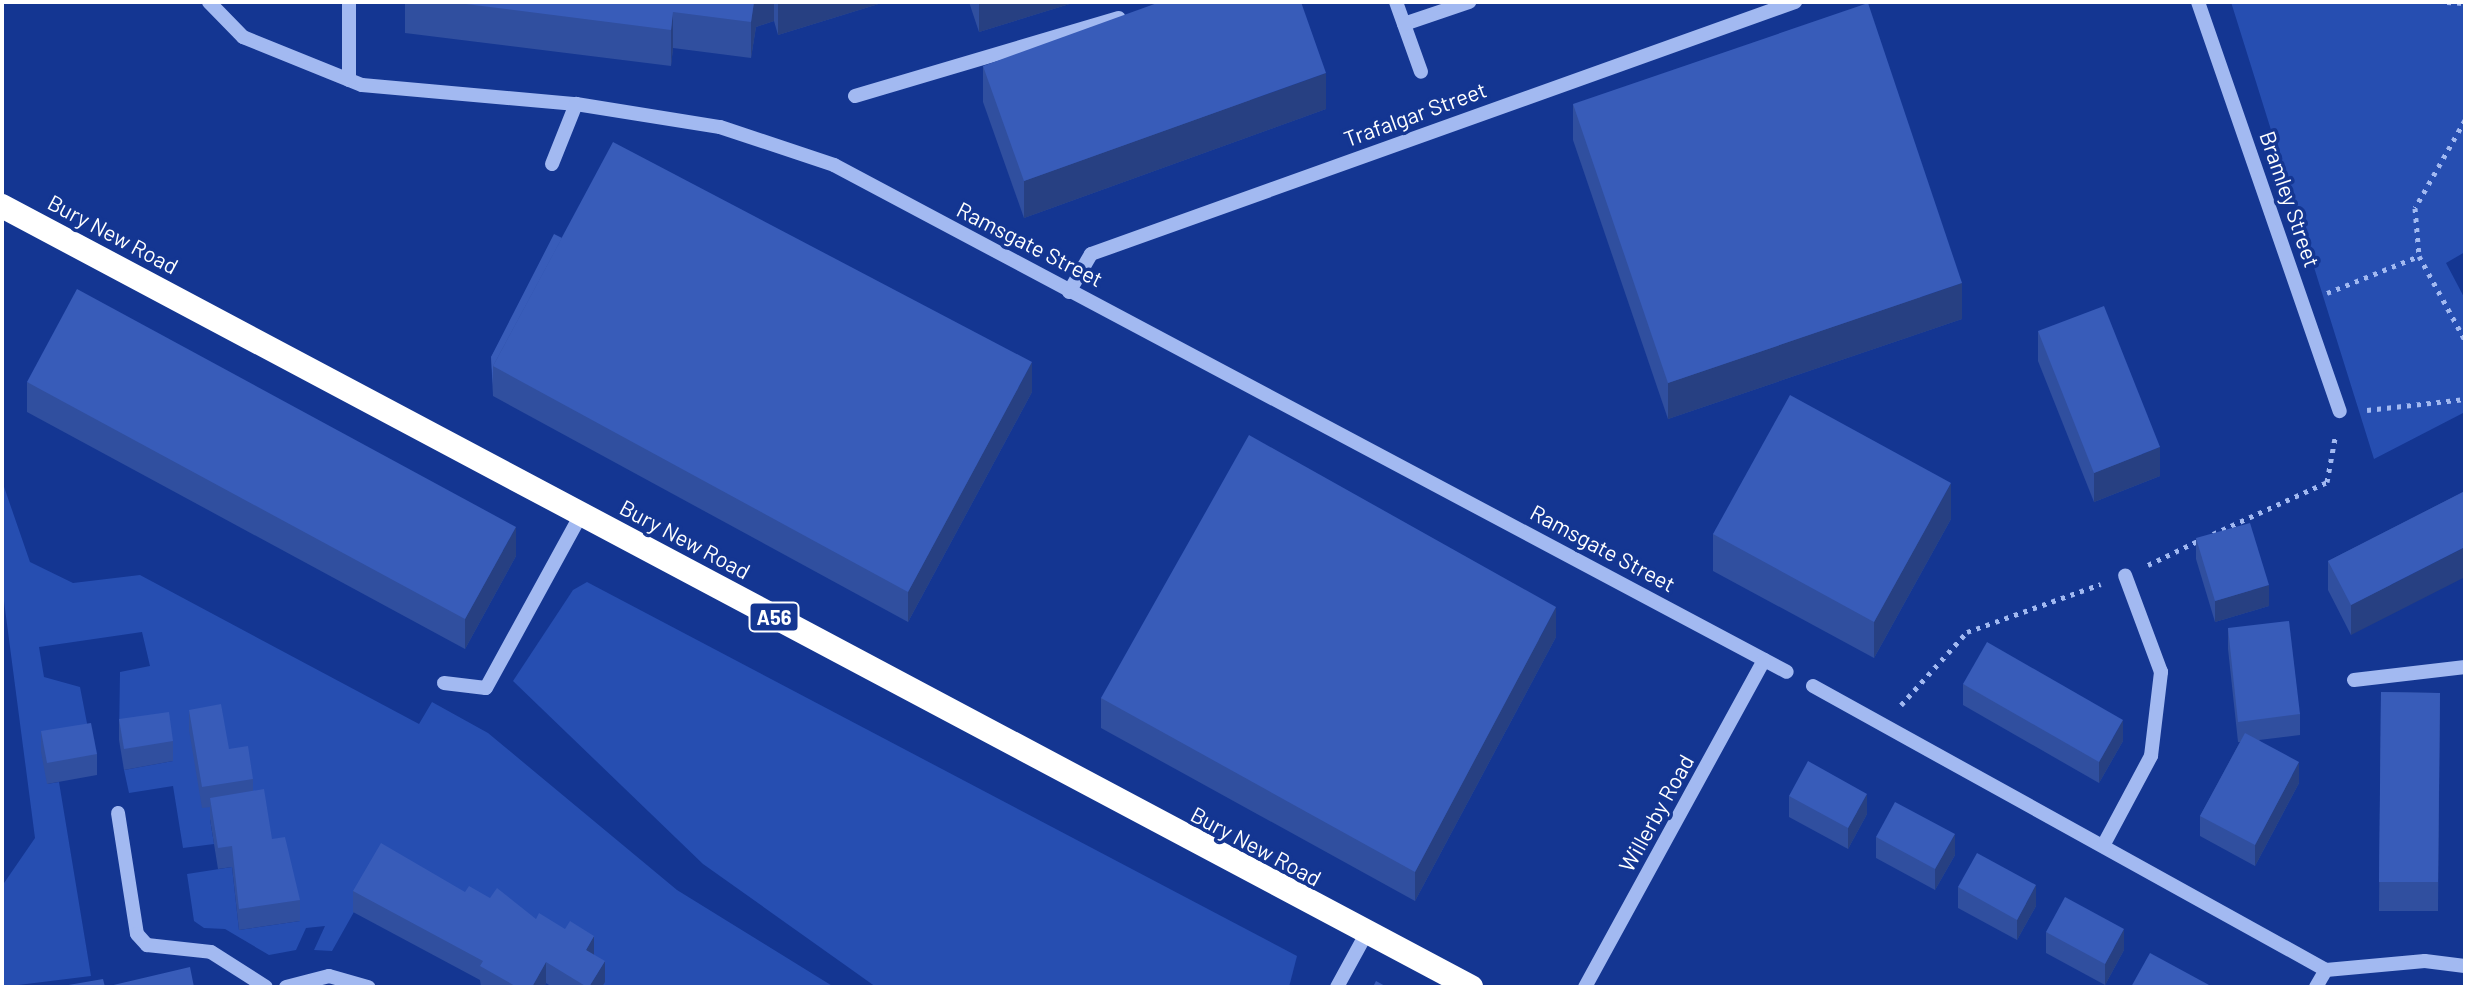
<!DOCTYPE html>
<html>
<head>
<meta charset="utf-8">
<style>
  body { margin:0 }
  #map { position:relative; width:2467px; height:989px; overflow:hidden; background:#143692; font-family:Barlow,sans-serif }
  div>[style] { position:absolute }
  [style*='--x'] { left:calc(var(--x)*1px); top:calc(var(--y)*1px); width:calc(var(--w)*1px); rotate:calc(var(--a)*1deg) }
  .green>* { inset:0; background:#264eb1 }
  .path>* { height:5px; margin-top:-2.5px; transform-origin:0; background:repeating-linear-gradient(90deg,#a2b9f1 0 4px,transparent 0 10px) }
  .minor>* { height:14px; margin:-7px; padding:0 7px; transform-origin:7px; border-radius:7px; background:#a2b9f1 }
  .highway>* { height:24px; margin:-12px; padding:0 12px; transform-origin:12px; border-radius:12px; background:#fff }
  .wall>* { inset:0; background:#304f9f }
  .shaded-wall>* { inset:0; background:#274082 }
  .building>* { inset:0; background:#385cb9 }
  span { translate:-50% -50%; white-space:nowrap; text-align:center; line-height:1.15; -webkit-text-stroke:7px #143692; paint-order:stroke }
  .shield-label span { padding:2px 6px; background:#143692; border:2px solid; border-radius:6px; -webkit-text-stroke-width:0 }
  .shield-label { font-size:20px; color:#fff; font-weight:700 }
  .street-label { font-size:22px; color:#fff }
  .frame { position:absolute; inset:0; border:4px solid #fff; pointer-events:none }
</style>
</head>
<body>
<div id="map">
  <div class="green">
    <div style="clip-path:polygon(2231px 2px,2465px 2px,2465px 252px,2446px 263px,2465px 299px,2465px 412px,2374px 459px)"></div>
    <div style="clip-path:polygon(2px 481px,30px 562px,73px 583px,140px 575px,419px 724px,432px 702px,488px 733px,677px 890px,834px 987px,602px 987px,381px 864px,332px 951px,314px 950px,325px 926px,306px 928px,296px 950px,269px 955px,225px 929px,204px 928px,194px 921px,187px 874px,232px 867px,239px 930px,300px 921px,210px 819px,214px 844px,183px 848px,173px 786px,129px 793px,124px 770px,173px 761px,169px 733px,119px 740px,120px 672px,150px 666px,142px 632px,39px 647px,44px 677px,80px 687px,91px 744px,47px 784px,59px 782px,91px 976px,2px 987px,2px 886px,35px 838px,2px 586px)"></div>
    <div style="clip-path:polygon(587px 582px,1297px 956px,1289px 987px,876px 987px,703px 864px,513px 681px,573px 590px)"></div>
  </div>
  <div class="path">
    <div style="--x:2447;--y:2;--w:18;--a:3"></div>
    <div style="--x:2465;--y:120;--w:101;--a:119.6"></div>
    <div style="--x:2415;--y:208;--w:48;--a:85.2"></div>
    <div style="--x:2419;--y:256;--w:96;--a:61.3"></div>
    <div style="--x:2327;--y:293;--w:99;--a:-21.9"></div>
    <div style="--x:2367;--y:410;--w:99;--a:-6.4"></div>
    <div style="--x:2213;--y:534;--w:125;--a:-24.5"></div>
    <div style="--x:2327;--y:482;--w:45;--a:-79.7"></div>
    <div style="--x:2148;--y:565;--w:58;--a:-25.7"></div>
    <div style="--x:1901;--y:705;--w:98;--a:-47.9"></div>
    <div style="--x:1967;--y:632;--w:142;--a:-19.7"></div>
  </div>
  <div class="minor">
    <div style="--x:209;--y:2;--w:49;--a:45.8"></div>
    <div style="--x:243;--y:37;--w:128;--a:22"></div>
    <div style="--x:362;--y:85;--w:215;--a:5.1"></div>
    <div style="--x:576;--y:104;--w:146;--a:9.1"></div>
    <div style="--x:720;--y:127;--w:120;--a:18.4"></div>
    <div style="--x:834;--y:165;--w:1079;--a:28.01"></div>
    <div style="--x:349;--y:2;--w:78;--a:90"></div>
    <div style="--x:1396;--y:2;--w:74;--a:70.3"></div>
    <div style="--x:2198;--y:2;--w:433;--a:70.9"></div>
    <div style="--x:1404;--y:24;--w:69;--a:-18.7"></div>
    <div style="--x:855;--y:96;--w:275;--a:-16.5"></div>
    <div style="--x:552;--y:164;--w:65;--a:-68.2"></div>
    <div style="--x:1069;--y:292;--w:44;--a:-59.9"></div>
    <div style="--x:1091;--y:254;--w:748;--a:-19.7"></div>
    <div style="--x:2354;--y:680;--w:112;--a:-6.7"></div>
    <div style="--x:444;--y:683;--w:42;--a:6.8"></div>
    <div style="--x:486;--y:688;--w:200;--a:-61.3"></div>
    <div style="--x:1813;--y:686;--w:586;--a:28.97"></div>
    <div style="--x:118;--y:813;--w:122;--a:81.1"></div>
    <div style="--x:137;--y:934;--w:15;--a:48"></div>
    <div style="--x:147;--y:945;--w:64;--a:6.2"></div>
    <div style="--x:211;--y:952;--w:65;--a:32.5"></div>
    <div style="--x:2104;--y:844;--w:100;--a:-61.9"></div>
    <div style="--x:2151;--y:756;--w:85;--a:-83.2"></div>
    <div style="--x:2161;--y:672;--w:103;--a:-110.4"></div>
    <div style="--x:286;--y:987;--w:44;--a:-14.3"></div>
    <div style="--x:329;--y:976;--w:41;--a:15.8"></div>
    <div style="--x:1337;--y:987;--w:60;--a:-61.3"></div>
    <div style="--x:1585;--y:987;--w:373;--a:-61.3"></div>
    <div style="--x:2316;--y:987;--w:20;--a:-60"></div>
    <div style="--x:2326;--y:970;--w:99;--a:-5.2"></div>
    <div style="--x:2425;--y:961;--w:40;--a:7.1"></div>
  </div>
  <div class="highway">
    <div style="--x:2;--y:206;--w:1664;--a:28"></div>
  </div>
  <div class="wall">
    <div style="clip-path:polygon(405px 2px,885px 2px,778px 35px,774px 21px,756px 27px,751px 58px,673px 48px,671px 66px,405px 33px)"></div>
    <div style="clip-path:polygon(969px 2px,1076px 2px,979px 32px)"></div>
    <div style="clip-path:polygon(983px 66px,1326px 109px,1024px 218px,983px 102px)"></div>
    <div style="clip-path:polygon(1573px 104px,1962px 319px,1668px 419px,1573px 140px)"></div>
    <div style="clip-path:polygon(562px 238px,1032px 392px,908px 622px,493px 396px,491px 357px)"></div>
    <div style="clip-path:polygon(2038px 331px,2160px 476px,2094px 502px,2038px 361px)"></div>
    <div style="clip-path:polygon(27px 382px,516px 556px,465px 649px,27px 412px)"></div>
    <div style="clip-path:polygon(2465px 491px,2351px 635px,2328px 590px,2328px 561px)"></div>
    <div style="clip-path:polygon(1951px 519px,1874px 658px,1713px 571px,1713px 534px)"></div>
    <div style="clip-path:polygon(2196px 538px,2269px 606px,2215px 622px,2196px 559px)"></div>
    <div style="clip-path:polygon(2228px 628px,2300px 714px,2300px 735px,2259px 740px,2299px 783px,2255px 866px,2200px 836px,2200px 816px,2240px 742px,2238px 742px,2228px 649px)"></div>
    <div style="clip-path:polygon(1556px 637px,1415px 901px,1101px 728px,1101px 698px)"></div>
    <div style="clip-path:polygon(1963px 684px,2123px 741px,2099px 783px,1963px 705px)"></div>
    <div style="clip-path:polygon(2381px 692px,2440px 693px,2438px 911px,2379px 911px)"></div>
    <div style="clip-path:polygon(189px 710px,229px 749px,253px 779px,253px 791px,272px 839px,300px 900px,300px 921px,239px 930px,232px 867px,218px 869px,210px 819px,210px 807px,202px 808px,189px 730px)"></div>
    <div style="clip-path:polygon(119px 719px,173px 741px,173px 761px,124px 770px,119px 740px)"></div>
    <div style="clip-path:polygon(41px 731px,97px 754px,97px 775px,47px 784px,41px 752px)"></div>
    <div style="clip-path:polygon(1789px 796px,1867px 814px,1848px 849px,1789px 817px)"></div>
    <div style="clip-path:polygon(1876px 837px,1955px 855px,1935px 890px,1876px 858px)"></div>
    <div style="clip-path:polygon(1958px 887px,2036px 906px,2017px 940px,1958px 908px)"></div>
    <div style="clip-path:polygon(353px 891px,465px 892px,490px 898px,536px 919px,594px 955px,605px 982px,602px 987px,552px 987px,546px 983px,544px 987px,481px 987px,480px 980px,353px 912px)"></div>
    <div style="clip-path:polygon(2046px 932px,2124px 950px,2105px 985px,2046px 953px)"></div>
  </div>
  <div class="shaded-wall">
    <div style="clip-path:polygon(754px 2px,774px 2px,774px 21px,756px 27px,751px 58px,751px 22px)"></div>
    <div style="clip-path:polygon(778px 2px,885px 2px,778px 35px)"></div>
    <div style="clip-path:polygon(979px 2px,1076px 2px,979px 32px)"></div>
    <div style="clip-path:polygon(673px 12px,673px 48px,671px 66px,671px 30px)"></div>
    <div style="clip-path:polygon(1326px 73px,1326px 109px,1024px 218px,1024px 181px)"></div>
    <div style="clip-path:polygon(1962px 283px,1962px 319px,1668px 419px,1668px 383px)"></div>
    <div style="clip-path:polygon(1032px 362px,1032px 392px,908px 622px,908px 592px)"></div>
    <div style="clip-path:polygon(2160px 447px,2160px 476px,2094px 502px,2094px 473px)"></div>
    <div style="clip-path:polygon(1951px 483px,1951px 519px,1874px 658px,1874px 622px)"></div>
    <div style="clip-path:polygon(516px 527px,516px 556px,465px 649px,465px 619px)"></div>
    <div style="clip-path:polygon(2465px 547px,2465px 577px,2351px 635px,2351px 605px)"></div>
    <div style="clip-path:polygon(2269px 585px,2269px 606px,2215px 622px,2215px 601px)"></div>
    <div style="clip-path:polygon(1556px 607px,1556px 637px,1415px 901px,1415px 872px)"></div>
    <div style="clip-path:polygon(2123px 720px,2123px 741px,2099px 783px,2099px 762px)"></div>
    <div style="clip-path:polygon(2299px 762px,2299px 783px,2255px 866px,2255px 845px)"></div>
    <div style="clip-path:polygon(1867px 794px,1867px 814px,1848px 849px,1848px 828px)"></div>
    <div style="clip-path:polygon(1955px 834px,1955px 855px,1935px 890px,1935px 869px)"></div>
    <div style="clip-path:polygon(2036px 885px,2036px 906px,2017px 940px,2017px 920px)"></div>
    <div style="clip-path:polygon(2124px 929px,2124px 950px,2105px 985px,2105px 964px)"></div>
    <div style="clip-path:polygon(594px 936px,594px 957px,586px 950px)"></div>
    <div style="clip-path:polygon(605px 961px,605px 982px,602px 987px,589px 987px)"></div>
    <div style="clip-path:polygon(546px 962px,546px 983px,544px 987px,532px 987px)"></div>
  </div>
  <div class="building">
    <div style="clip-path:polygon(450px 2px,754px 2px,751px 22px,673px 12px,671px 30px)"></div>
    <div style="clip-path:polygon(1160px 2px,1301px 2px,1326px 73px,1024px 181px,983px 66px)"></div>
    <div style="clip-path:polygon(1868px 3px,1962px 283px,1668px 383px,1573px 104px)"></div>
    <div style="clip-path:polygon(613px 142px,1032px 362px,908px 592px,493px 366px)"></div>
    <div style="clip-path:polygon(554px 234px,562px 238px,493px 366px,493px 385px,491px 357px)"></div>
    <div style="clip-path:polygon(77px 289px,516px 527px,465px 619px,27px 382px)"></div>
    <div style="clip-path:polygon(2104px 306px,2160px 447px,2094px 473px,2038px 331px)"></div>
    <div style="clip-path:polygon(1790px 395px,1951px 483px,1874px 622px,1713px 534px)"></div>
    <div style="clip-path:polygon(1249px 435px,1556px 607px,1415px 872px,1101px 698px)"></div>
    <div style="clip-path:polygon(2465px 491px,2465px 547px,2351px 605px,2328px 561px)"></div>
    <div style="clip-path:polygon(2250px 523px,2269px 585px,2215px 601px,2196px 538px)"></div>
    <div style="clip-path:polygon(2289px 621px,2300px 714px,2238px 722px,2228px 628px)"></div>
    <div style="clip-path:polygon(1987px 642px,2123px 720px,2099px 762px,1963px 684px)"></div>
    <div style="clip-path:polygon(2381px 692px,2440px 693px,2438px 882px,2379px 882px)"></div>
    <div style="clip-path:polygon(221px 704px,229px 749px,248px 746px,253px 779px,202px 787px,189px 710px)"></div>
    <div style="clip-path:polygon(169px 712px,173px 741px,124px 749px,119px 719px)"></div>
    <div style="clip-path:polygon(91px 723px,97px 754px,47px 763px,41px 731px)"></div>
    <div style="clip-path:polygon(2245px 733px,2299px 762px,2255px 845px,2200px 816px)"></div>
    <div style="clip-path:polygon(1808px 761px,1867px 794px,1848px 828px,1789px 796px)"></div>
    <div style="clip-path:polygon(264px 789px,272px 839px,285px 837px,300px 900px,239px 909px,232px 846px,218px 848px,210px 798px)"></div>
    <div style="clip-path:polygon(1895px 802px,1955px 834px,1935px 869px,1876px 837px)"></div>
    <div style="clip-path:polygon(381px 843px,465px 892px,469px 886px,490px 898px,497px 888px,536px 919px,539px 913px,565px 929px,570px 921px,594px 936px,586px 950px,605px 961px,589px 987px,587px 987px,546px 962px,532px 987px,517px 987px,480px 966px,483px 961px,353px 891px)"></div>
    <div style="clip-path:polygon(1977px 853px,2036px 885px,2017px 920px,1958px 887px)"></div>
    <div style="clip-path:polygon(2065px 897px,2124px 929px,2105px 964px,2046px 932px)"></div>
    <div style="clip-path:polygon(2150px 953px,2209px 985px,2208px 987px,2131px 987px)"></div>
    <div style="clip-path:polygon(190px 967px,194px 987px,57px 987px,103px 979px,105px 987px)"></div>
    <div style="clip-path:polygon(1376px 981px,1387px 987px,1373px 987px)"></div>
  </div>
  <div class="shield-label">
    <span style="left:774px;top:617px">A56</span>
  </div>
  <div class="street-label">
    <span style="left:1415px;top:114px;rotate:-20deg">Trafalgar Street</span>
    <span style="left:2290px;top:199px;rotate:71deg">Bramley Street</span>
    <span style="left:113px;top:234px;rotate:28deg">Bury New Road</span>
    <span style="left:1030px;top:244px;rotate:27deg">Ramsgate Street</span>
    <span style="left:685px;top:539px;rotate:28deg">Bury New Road</span>
    <span style="left:1603px;top:548px;rotate:28deg">Ramsgate Street</span>
    <span style="left:1656px;top:813px;rotate:-61deg">Willerby Road</span>
    <span style="left:1256px;top:846px;rotate:28deg">Bury New Road</span>
  </div>
  <div class="frame"></div>
</div>
</body>
</html>
